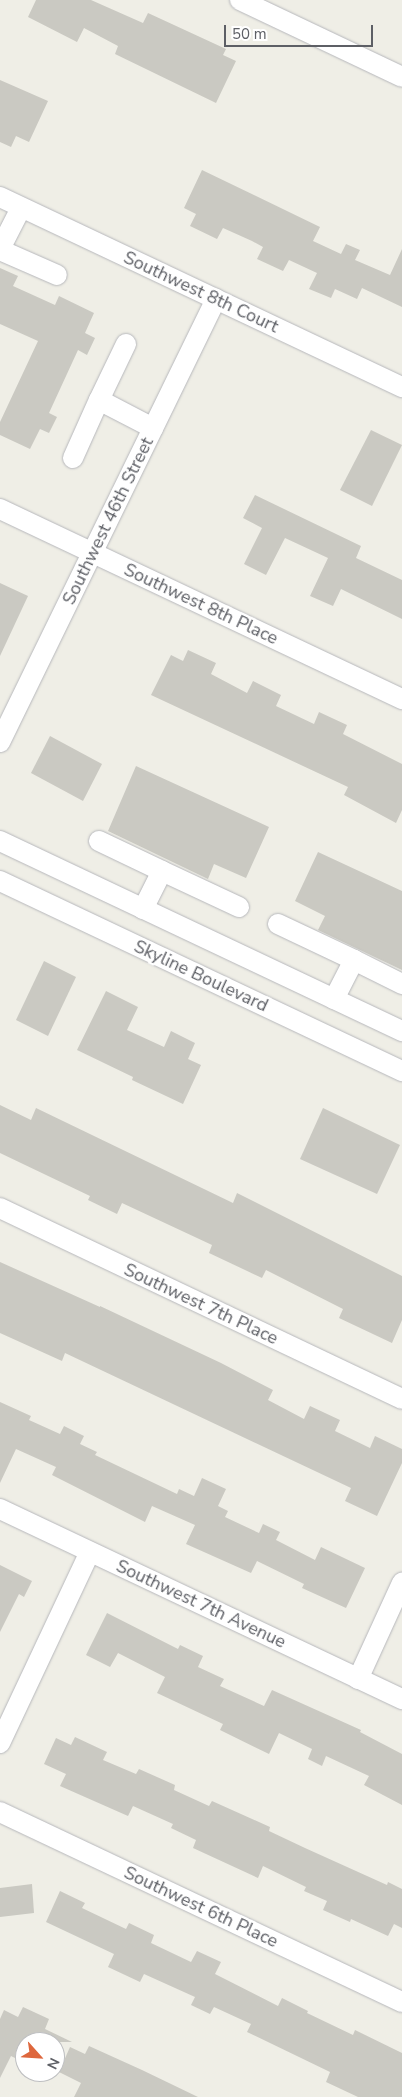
<!DOCTYPE html>
<html>
<head>
<meta charset="utf-8">
<style>
  body { margin:0 }
  #map { position:relative; width:402px; height:2097px; overflow:hidden; background:#efeee6; font-family:"Nunito Sans",sans-serif }
  div>[style] { position:absolute }
  [style*='--x'] { left:calc(var(--x)*1px); top:calc(var(--y)*1px); width:calc(var(--w)*1px); rotate:calc(var(--a)*1deg) }
  .building>* { inset:0; background:#cac9c2 }
  .roads { filter:drop-shadow(0 0 1px #b6b7bb) drop-shadow(0 0 1px #b6b7bb) }
  .minor>* { height:20px; margin:-10px; padding:0 10px; transform-origin:10px; border-radius:10px; background:#fff }
  span { translate:-50% -50%; white-space:nowrap; text-align:center; line-height:1.15; -webkit-text-stroke:4.5px #fff; paint-order:stroke }
  .street-label { font-size:18px; color:#5d5f65 }
  .north { position:absolute; left:15px; top:2032px; width:50px; height:50px; box-sizing:border-box; background:#fff; border:1px solid #bebfc1; border-radius:50%; rotate:116deg; font-size:14px; font-weight:700; line-height:20px; text-align:center; color:#5d5f65 }
  .north::after { content:''; display:block; margin:auto; width:18px; height:22px; background:#de673d; clip-path:polygon(50% 0,100% 100%,50% 72%,0 100%) }
  .scale { position:absolute; left:224px; top:25px; width:149px; height:22px; box-sizing:border-box; border:2px solid #5d5f65; border-top:0; padding-left:6px; font-size:15px; line-height:18px; white-space:nowrap; color:#5d5f65; -webkit-text-stroke:4px #fff; paint-order:stroke }
</style>
</head>
<body>
<div id="map">
  <div class="building">
    <div style="clip-path:polygon(36px 0,91px 0,143px 23px,148px 13px,226px 49px,223px 55px,236px 61px,216px 103px,115px 54px,118px 46px,84px 28px,77px 42px,28px 17px)"></div>
    <div style="clip-path:polygon(0 80px,48px 101px,29px 142px,16px 136px,11px 147px,0 142px)"></div>
    <div style="clip-path:polygon(202px 170px,320px 227px,313px 241px,341px 254px,346px 244px,360px 250px,355px 260px,390px 275px,402px 249px,402px 307px,362px 288px,357px 299px,335px 289px,331px 298px,309px 289px,317px 273px,289px 260px,283px 271px,257px 259px,263px 247px,252px 241px,223px 228px,217px 239px,190px 226px,196px 214px,184px 208px)"></div>
    <div style="clip-path:polygon(0 268px,18px 276px,13px 286px,55px 305px,59px 296px,94px 313px,85px 333px,95px 338px,87px 355px,78px 350px,49px 413px,57px 417px,49px 433px,40px 429px,30px 449px,0 435px,0 422px,38px 341px,0 324px)"></div>
    <div style="clip-path:polygon(371px 430px,402px 445px,372px 506px,340px 490px)"></div>
    <div style="clip-path:polygon(255px 495px,361px 546px,356px 558px,402px 580px,402px 619px,341px 589px,333px 606px,310px 596px,328px 558px,285px 538px,266px 575px,244px 564px,262px 528px,243px 518px)"></div>
    <div style="clip-path:polygon(0 583px,28px 596px,0 656px)"></div>
    <div style="clip-path:polygon(188px 650px,216px 663px,211px 674px,247px 693px,253px 681px,281px 695px,276px 706px,314px 724px,319px 712px,347px 725px,343px 734px,402px 764px,402px 810px,396px 823px,344px 795px,348px 787px,151px 695px,171px 655px,183px 661px)"></div>
    <div style="clip-path:polygon(50px 736px,102px 764px,83px 801px,31px 773px)"></div>
    <div style="clip-path:polygon(136px 766px,269px 827px,246px 878px,214px 864px,208px 879px,108px 831px)"></div>
    <div style="clip-path:polygon(318px 852px,402px 891px,402px 970px,318px 930px,325px 916px,295px 901px)"></div>
    <div style="clip-path:polygon(44px 961px,76px 977px,48px 1036px,16px 1020px)"></div>
    <div style="clip-path:polygon(106px 991px,138px 1007px,127px 1030px,164px 1047px,171px 1031px,195px 1043px,188px 1059px,201px 1065px,183px 1104px,132px 1080px,133px 1077px,77px 1050px)"></div>
    <div style="clip-path:polygon(0 1105px,31px 1120px,36px 1108px,233px 1203px,237px 1193px,402px 1276px,402px 1320px,392px 1343px,339px 1318px,343px 1309px,266px 1270px,262px 1278px,209px 1253px,212px 1245px,122px 1203px,117px 1214px,88px 1200px,90px 1196px,0 1153px)"></div>
    <div style="clip-path:polygon(323px 1108px,400px 1145px,377px 1194px,300px 1159px)"></div>
    <div style="clip-path:polygon(0 1262px,100px 1307px,100px 1306px,221px 1363px,273px 1390px,268px 1400px,304px 1419px,310px 1406px,340px 1420px,335px 1431px,370px 1448px,375px 1436px,402px 1449px,402px 1463px,377px 1516px,345px 1501px,351px 1488px,65px 1353px,62px 1361px,0 1333px)"></div>
    <div style="clip-path:polygon(0 1402px,31px 1416px,29px 1420px,60px 1434px,64px 1426px,84px 1436px,80px 1444px,97px 1452px,95px 1455px,177px 1494px,179px 1489px,194px 1496px,202px 1478px,226px 1489px,218px 1506px,228px 1511px,225px 1517px,259px 1533px,263px 1524px,280px 1532px,276px 1540px,315px 1560px,321px 1547px,365px 1568px,346px 1608px,302px 1588px,304px 1584px,257px 1561px,251px 1573px,186px 1544px,195px 1525px,152px 1506px,145px 1522px,52px 1475px,56px 1467px,16px 1449px,0 1483px)"></div>
    <div style="clip-path:polygon(0 1565px,32px 1581px,24px 1597px,19px 1594px,0 1632px)"></div>
    <div style="clip-path:polygon(107px 1613px,178px 1649px,180px 1645px,203px 1656px,198px 1667px,224px 1679px,220px 1686px,264px 1706px,272px 1690px,361px 1730px,360px 1732px,402px 1754px,402px 1805px,364px 1785px,369px 1776px,326px 1756px,322px 1766px,308px 1759px,312px 1749px,279px 1733px,269px 1754px,220px 1730px,223px 1724px,157px 1693px,165px 1677px,118px 1653px,110px 1667px,86px 1655px)"></div>
    <div style="clip-path:polygon(75px 1737px,107px 1752px,103px 1760px,136px 1774px,139px 1769px,175px 1785px,174px 1790px,209px 1806px,212px 1801px,270px 1827px,269px 1831px,305px 1848px,387px 1885px,388px 1882px,402px 1889px,402px 1928px,394px 1924px,388px 1936px,351px 1919px,350px 1922px,323px 1910px,327px 1901px,304px 1891px,306px 1887px,263px 1866px,258px 1878px,193px 1848px,196px 1840px,171px 1828px,173px 1824px,133px 1806px,128px 1816px,60px 1786px,66px 1774px,44px 1764px,56px 1738px,71px 1745px)"></div>
    <div style="clip-path:polygon(32px 1884px,34px 1913px,0 1917px,0 1888px)"></div>
    <div style="clip-path:polygon(60px 1891px,85px 1903px,82px 1908px,126px 1929px,129px 1923px,154px 1935px,151px 1943px,191px 1962px,197px 1951px,221px 1962px,215px 1974px,278px 2006px,282px 1998px,308px 2011px,307px 2013px,353px 2035px,355px 2030px,402px 2053px,402px 2097px,358px 2097px,326px 2082px,330px 2072px,247px 2032px,251px 2024px,214px 2007px,210px 2014px,191px 2005px,195px 1997px,144px 1974px,140px 1982px,108px 1967px,114px 1954px,46px 1922px)"></div>
    <div style="clip-path:polygon(23px 2007px,49px 2019px,45px 2029px,72px 2042px,25px 2042px,25px 2063px,11px 2056px,0 2078px,0 2019px,4px 2010px,18px 2017px)"></div>
    <div style="clip-path:polygon(89px 2046px,142px 2070px,198px 2097px,74px 2097px,81px 2083px,59px 2072px,70px 2047px,85px 2054px)"></div>
  </div>
  <div class="roads">
    <div class="minor">
      <div style="--x:240;--y:0;--w:179;--a:25.4"></div>
      <div style="--x:0;--y:197;--w:445;--a:25.3"></div>
      <div style="--x:0;--y:249;--w:46;--a:-62.9"></div>
      <div style="--x:0;--y:250;--w:62;--a:23.7"></div>
      <div style="--x:126;--y:344;--w:62;--a:115.7"></div>
      <div style="--x:99;--y:400;--w:61;--a:27.4"></div>
      <div style="--x:73;--y:458;--w:64;--a:-65.9"></div>
      <div style="--x:0;--y:509;--w:445;--a:25.3"></div>
      <div style="--x:0;--y:742;--w:493;--a:-64"></div>
      <div style="--x:0;--y:841;--w:445;--a:25.3"></div>
      <div style="--x:99;--y:841;--w:70;--a:25.5"></div>
      <div style="--x:0;--y:881;--w:445;--a:25.3"></div>
      <div style="--x:143;--y:909;--w:42;--a:-63.4"></div>
      <div style="--x:162;--y:871;--w:85;--a:25.1"></div>
      <div style="--x:278;--y:924;--w:84;--a:25.3"></div>
      <div style="--x:354;--y:960;--w:44;--a:117.1"></div>
      <div style="--x:354;--y:960;--w:54;--a:26.6"></div>
      <div style="--x:0;--y:1208;--w:445;--a:25.4"></div>
      <div style="--x:0;--y:1509;--w:445;--a:25.3"></div>
      <div style="--x:358;--y:1679;--w:106;--a:-65.4"></div>
      <div style="--x:0;--y:1743;--w:211;--a:-64.8"></div>
      <div style="--x:0;--y:1812;--w:445;--a:25.3"></div>
    </div>
  </div>
  <div class="street-label">
    <span style="left:201px;top:292px;rotate:25deg">Southwest 8th Court</span>
    <span style="left:108px;top:521px;rotate:-64deg">Southwest 46th Street</span>
    <span style="left:201px;top:604px;rotate:25deg">Southwest 8th Place</span>
    <span style="left:201px;top:976px;rotate:25deg">Skyline Boulevard</span>
    <span style="left:201px;top:1304px;rotate:25deg">Southwest 7th Place</span>
    <span style="left:201px;top:1604px;rotate:25deg">Southwest 7th Avenue</span>
    <span style="left:201px;top:1907px;rotate:25deg">Southwest 6th Place</span>
  </div>
  <div class="north">N</div>
  <div class="scale">50 m</div>
</div>
</body>
</html>
